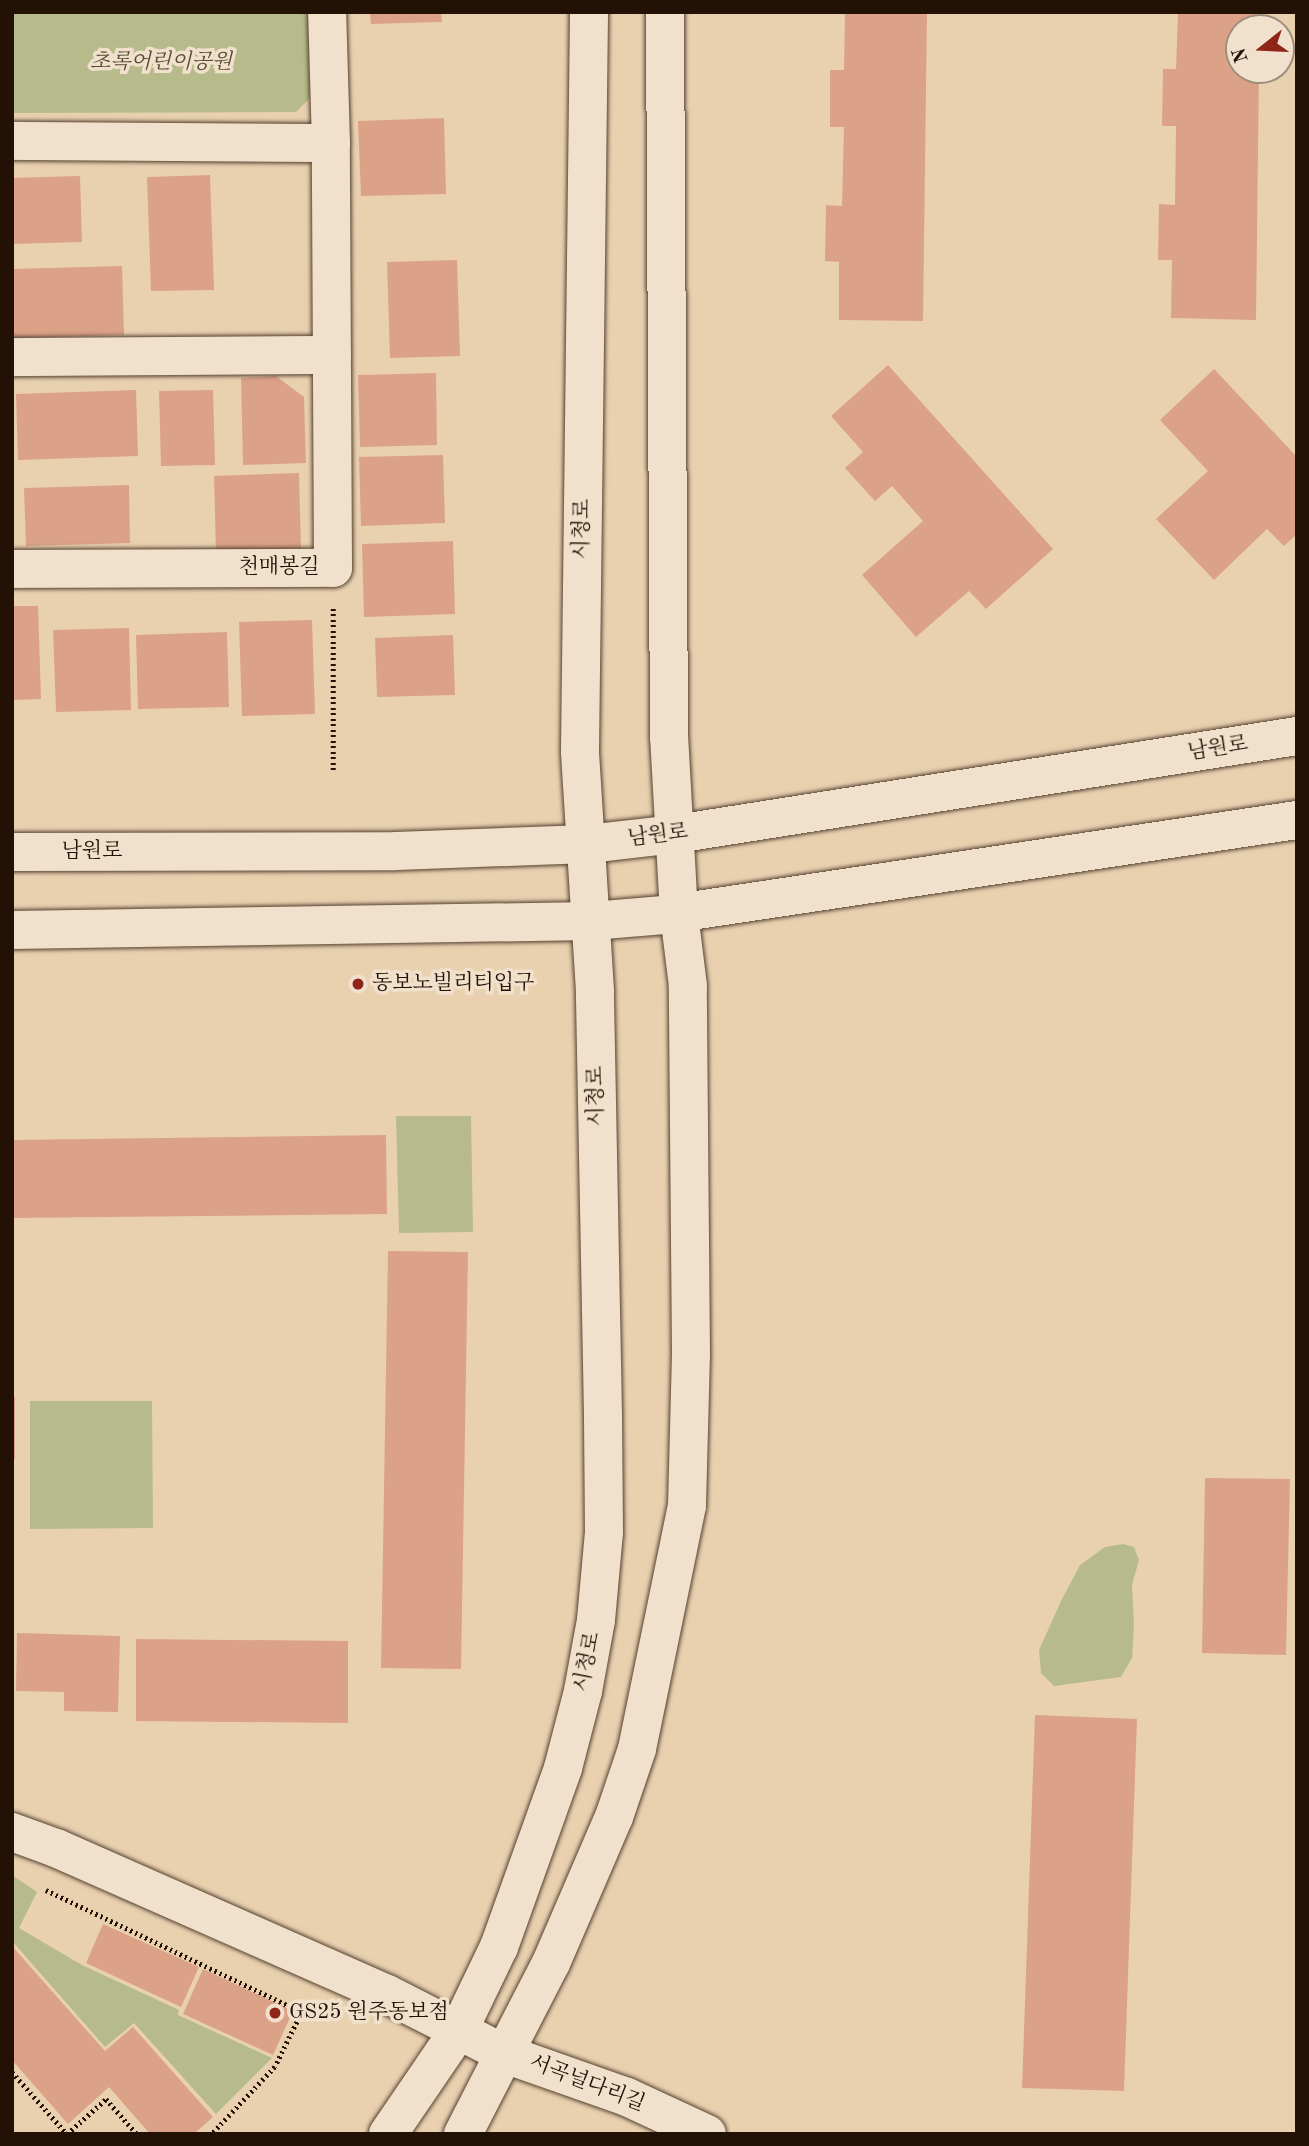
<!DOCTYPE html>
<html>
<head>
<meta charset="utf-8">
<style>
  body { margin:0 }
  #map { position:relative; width:1309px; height:2146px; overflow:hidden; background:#e9d1b0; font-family:"Old Standard TT","Noto Serif KR",serif }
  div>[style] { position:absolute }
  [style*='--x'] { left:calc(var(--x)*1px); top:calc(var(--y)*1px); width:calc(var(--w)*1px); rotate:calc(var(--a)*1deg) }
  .green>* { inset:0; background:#b7bb8b }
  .building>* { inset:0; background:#dba288 }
  .path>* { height:4.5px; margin-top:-2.25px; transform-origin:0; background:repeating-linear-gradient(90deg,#241106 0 2px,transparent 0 5.5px) }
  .roads { filter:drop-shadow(0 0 2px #554130) drop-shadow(0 0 2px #554130) }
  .minor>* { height:38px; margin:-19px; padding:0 19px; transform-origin:19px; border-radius:19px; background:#f1e1cc }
  .dots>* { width:19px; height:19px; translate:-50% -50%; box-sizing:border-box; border:4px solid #f1e1cc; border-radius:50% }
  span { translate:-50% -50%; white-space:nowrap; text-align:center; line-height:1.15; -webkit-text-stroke:7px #f1e1cc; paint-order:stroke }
  .park-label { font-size:21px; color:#574c35; font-style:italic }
  .street-label { font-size:21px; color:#241106 }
  .poi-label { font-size:21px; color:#241106 }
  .left { translate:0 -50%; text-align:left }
  .frame { position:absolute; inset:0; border:14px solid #241106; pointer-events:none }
  .north { position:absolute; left:1225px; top:14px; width:70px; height:70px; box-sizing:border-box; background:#f1e1cc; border:2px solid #9f8e7d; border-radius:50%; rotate:252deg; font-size:19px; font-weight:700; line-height:28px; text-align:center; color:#241106 }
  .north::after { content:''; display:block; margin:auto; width:24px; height:32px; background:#8f2418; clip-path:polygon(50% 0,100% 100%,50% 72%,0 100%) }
</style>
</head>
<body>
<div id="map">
  <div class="green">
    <div style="clip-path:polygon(12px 12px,309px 12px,310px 98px,296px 112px,12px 113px)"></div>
    <div style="clip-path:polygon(396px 1116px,471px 1116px,473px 1232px,399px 1233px)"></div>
    <div style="clip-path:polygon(30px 1401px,152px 1401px,153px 1528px,30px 1529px)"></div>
    <div style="clip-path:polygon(1123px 1544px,1134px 1547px,1139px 1560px,1132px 1585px,1134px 1624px,1132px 1658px,1121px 1677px,1054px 1686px,1041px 1673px,1039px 1650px,1062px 1599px,1080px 1565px,1105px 1547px)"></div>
    <div style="clip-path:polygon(12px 1875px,37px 1892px,19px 1928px,82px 1965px,179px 2010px,178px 2015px,272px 2058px,216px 2114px,134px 2023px,105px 2047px,12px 1941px)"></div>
  </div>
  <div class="building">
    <div style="clip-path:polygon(370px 12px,441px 12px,442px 22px,371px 24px)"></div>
    <div style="clip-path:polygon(845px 12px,927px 12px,923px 321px,839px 320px,839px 262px,825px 261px,826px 205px,842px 206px,844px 127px,830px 127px,830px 70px,844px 70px)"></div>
    <div style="clip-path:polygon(1178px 12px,1260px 12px,1260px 28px,1239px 28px,1239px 70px,1259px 70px,1256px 320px,1171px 318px,1172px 260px,1158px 260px,1159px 204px,1175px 205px,1176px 126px,1162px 126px,1163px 69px,1176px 69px)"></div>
    <div style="clip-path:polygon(444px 118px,446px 194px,361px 196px,358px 121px)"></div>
    <div style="clip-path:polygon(210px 175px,214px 290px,151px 291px,147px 177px)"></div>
    <div style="clip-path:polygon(80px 176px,82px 242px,12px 244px,12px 178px)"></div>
    <div style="clip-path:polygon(457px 260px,460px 356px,390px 358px,387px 262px)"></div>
    <div style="clip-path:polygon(122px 266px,124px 335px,13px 338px,12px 269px)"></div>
    <div style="clip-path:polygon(888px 365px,1053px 549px,986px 609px,969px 591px,916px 637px,862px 575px,923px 521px,892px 486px,875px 501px,845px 468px,863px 452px,831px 416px)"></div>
    <div style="clip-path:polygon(1214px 369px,1297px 457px,1297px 534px,1284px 546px,1267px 529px,1214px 580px,1156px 519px,1208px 471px,1160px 420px)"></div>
    <div style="clip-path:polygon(436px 373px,437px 445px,360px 447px,358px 375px)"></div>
    <div style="clip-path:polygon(276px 376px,304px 397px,306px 463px,243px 465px,241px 378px)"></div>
    <div style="clip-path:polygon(136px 390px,138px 456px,18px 460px,16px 394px)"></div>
    <div style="clip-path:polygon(213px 390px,215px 465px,161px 466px,159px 391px)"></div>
    <div style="clip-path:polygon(443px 455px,445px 523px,361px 526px,359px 457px)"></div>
    <div style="clip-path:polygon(299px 473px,301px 550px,216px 553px,214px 476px)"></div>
    <div style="clip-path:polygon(129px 485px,130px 543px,26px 546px,24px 488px)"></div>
    <div style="clip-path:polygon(453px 541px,455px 614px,364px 617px,362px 544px)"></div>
    <div style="clip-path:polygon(12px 606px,38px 606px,41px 699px,12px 700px)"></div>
    <div style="clip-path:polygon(312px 620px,315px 714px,242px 716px,239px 622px)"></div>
    <div style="clip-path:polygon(129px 628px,131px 710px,56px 712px,53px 630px)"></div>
    <div style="clip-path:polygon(227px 632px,229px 707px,138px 709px,136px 635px)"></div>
    <div style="clip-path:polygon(453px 635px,455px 695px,377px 697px,375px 638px)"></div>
    <div style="clip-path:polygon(386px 1135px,387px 1214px,12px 1218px,12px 1140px)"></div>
    <div style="clip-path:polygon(388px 1251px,468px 1252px,461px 1669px,381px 1668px)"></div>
    <div style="clip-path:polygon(12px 1397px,15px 1397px,15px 1459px,12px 1459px)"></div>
    <div style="clip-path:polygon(1205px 1478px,1290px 1479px,1286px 1655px,1202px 1653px)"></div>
    <div style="clip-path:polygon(17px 1633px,120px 1636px,118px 1712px,64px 1711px,64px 1692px,16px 1691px)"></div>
    <div style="clip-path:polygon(136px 1639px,348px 1641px,348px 1723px,136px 1721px)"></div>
    <div style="clip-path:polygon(1035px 1715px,1137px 1719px,1124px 2091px,1022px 2088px)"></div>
    <div style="clip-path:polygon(103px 1924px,199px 1967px,181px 2007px,86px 1963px)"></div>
    <div style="clip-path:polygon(12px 1946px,105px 2051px,133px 2027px,213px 2117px,194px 2134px,150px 2134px,109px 2087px,68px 2124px,12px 2060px)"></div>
    <div style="clip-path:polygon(203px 1969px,293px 2011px,273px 2055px,183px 2014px)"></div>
  </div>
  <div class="path">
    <div style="--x:333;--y:770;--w:163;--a:-90"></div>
    <div style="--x:46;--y:1890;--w:284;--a:25.5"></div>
    <div style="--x:302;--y:2012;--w:61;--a:116.1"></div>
    <div style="--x:275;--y:2067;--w:92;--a:133.2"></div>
    <div style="--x:12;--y:2072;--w:83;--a:48.4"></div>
    <div style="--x:67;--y:2134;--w:52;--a:-41.9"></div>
    <div style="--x:106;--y:2099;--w:47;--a:48.5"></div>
  </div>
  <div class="roads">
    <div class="minor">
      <div style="--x:12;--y:141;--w:319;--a:0.4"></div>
      <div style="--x:12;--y:357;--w:320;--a:-0.4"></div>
      <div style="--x:12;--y:569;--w:321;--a:-0.2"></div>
      <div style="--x:333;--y:568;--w:425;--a:-90.3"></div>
      <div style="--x:331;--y:143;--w:131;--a:-91.7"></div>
      <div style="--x:12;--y:852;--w:384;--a:-0.1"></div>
      <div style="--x:396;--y:851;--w:192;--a:-2.1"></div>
      <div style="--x:588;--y:844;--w:89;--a:-6.5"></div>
      <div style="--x:676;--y:834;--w:629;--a:-8.97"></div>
      <div style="--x:12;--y:930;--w:580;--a:-0.89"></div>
      <div style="--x:592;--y:921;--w:72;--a:-4.8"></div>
      <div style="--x:664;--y:915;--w:640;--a:-8.54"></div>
      <div style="--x:12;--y:1832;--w:47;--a:20"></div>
      <div style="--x:56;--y:1848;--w:362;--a:23.8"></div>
      <div style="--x:387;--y:1994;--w:132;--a:27"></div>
      <div style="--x:505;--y:2054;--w:129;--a:19.4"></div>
      <div style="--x:627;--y:2097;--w:88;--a:24.8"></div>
      <div style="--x:388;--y:2134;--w:126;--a:-55.7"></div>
      <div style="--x:459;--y:2030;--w:92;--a:-64.3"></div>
      <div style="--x:499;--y:1947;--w:190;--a:-70.3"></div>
      <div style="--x:563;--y:1768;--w:80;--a:-75.4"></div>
      <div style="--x:583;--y:1691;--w:72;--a:-79.6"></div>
      <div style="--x:596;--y:1620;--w:88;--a:-84.8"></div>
      <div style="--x:604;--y:1532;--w:117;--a:-90.5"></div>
      <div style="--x:603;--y:1415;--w:424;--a:-91.1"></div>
      <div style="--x:595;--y:991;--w:240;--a:-93.6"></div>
      <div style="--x:580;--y:751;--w:739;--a:-89.3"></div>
      <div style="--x:463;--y:2134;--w:192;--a:-62.8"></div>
      <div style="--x:551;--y:1963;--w:159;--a:-66.7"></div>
      <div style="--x:614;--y:1817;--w:72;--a:-71.3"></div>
      <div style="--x:637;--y:1749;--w:248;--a:-78.4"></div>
      <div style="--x:687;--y:1506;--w:151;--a:-88.5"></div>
      <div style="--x:691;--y:1355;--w:369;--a:-90.5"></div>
      <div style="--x:688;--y:986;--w:73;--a:-97.1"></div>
      <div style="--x:679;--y:914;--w:177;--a:-93.2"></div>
      <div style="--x:669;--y:737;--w:725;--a:-90.32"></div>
    </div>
  </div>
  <div class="dots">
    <div style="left:358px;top:984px;background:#8f2418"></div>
    <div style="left:275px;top:2013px;background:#8f2418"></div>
  </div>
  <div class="park-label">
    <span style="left:161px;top:63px">초록어린이공원</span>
  </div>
  <div class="street-label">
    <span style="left:583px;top:529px;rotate:-89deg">시청로</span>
    <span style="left:279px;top:568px">천매봉길</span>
    <span style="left:1218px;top:749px;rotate:-9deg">남원로</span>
    <span style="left:658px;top:836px;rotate:-7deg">남원로</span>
    <span style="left:92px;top:852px">남원로</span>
    <span style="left:597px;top:1096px;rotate:-91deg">시청로</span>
    <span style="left:588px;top:1662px;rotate:-79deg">시청로</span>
    <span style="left:587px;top:2084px;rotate:21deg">서곡널다리길</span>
  </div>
  <div class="poi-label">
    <span class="left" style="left:372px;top:984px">동보노빌리티입구</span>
    <span class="left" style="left:289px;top:2013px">GS25 원주동보점</span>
  </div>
  <div class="frame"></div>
  <div class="north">N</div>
</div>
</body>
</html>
